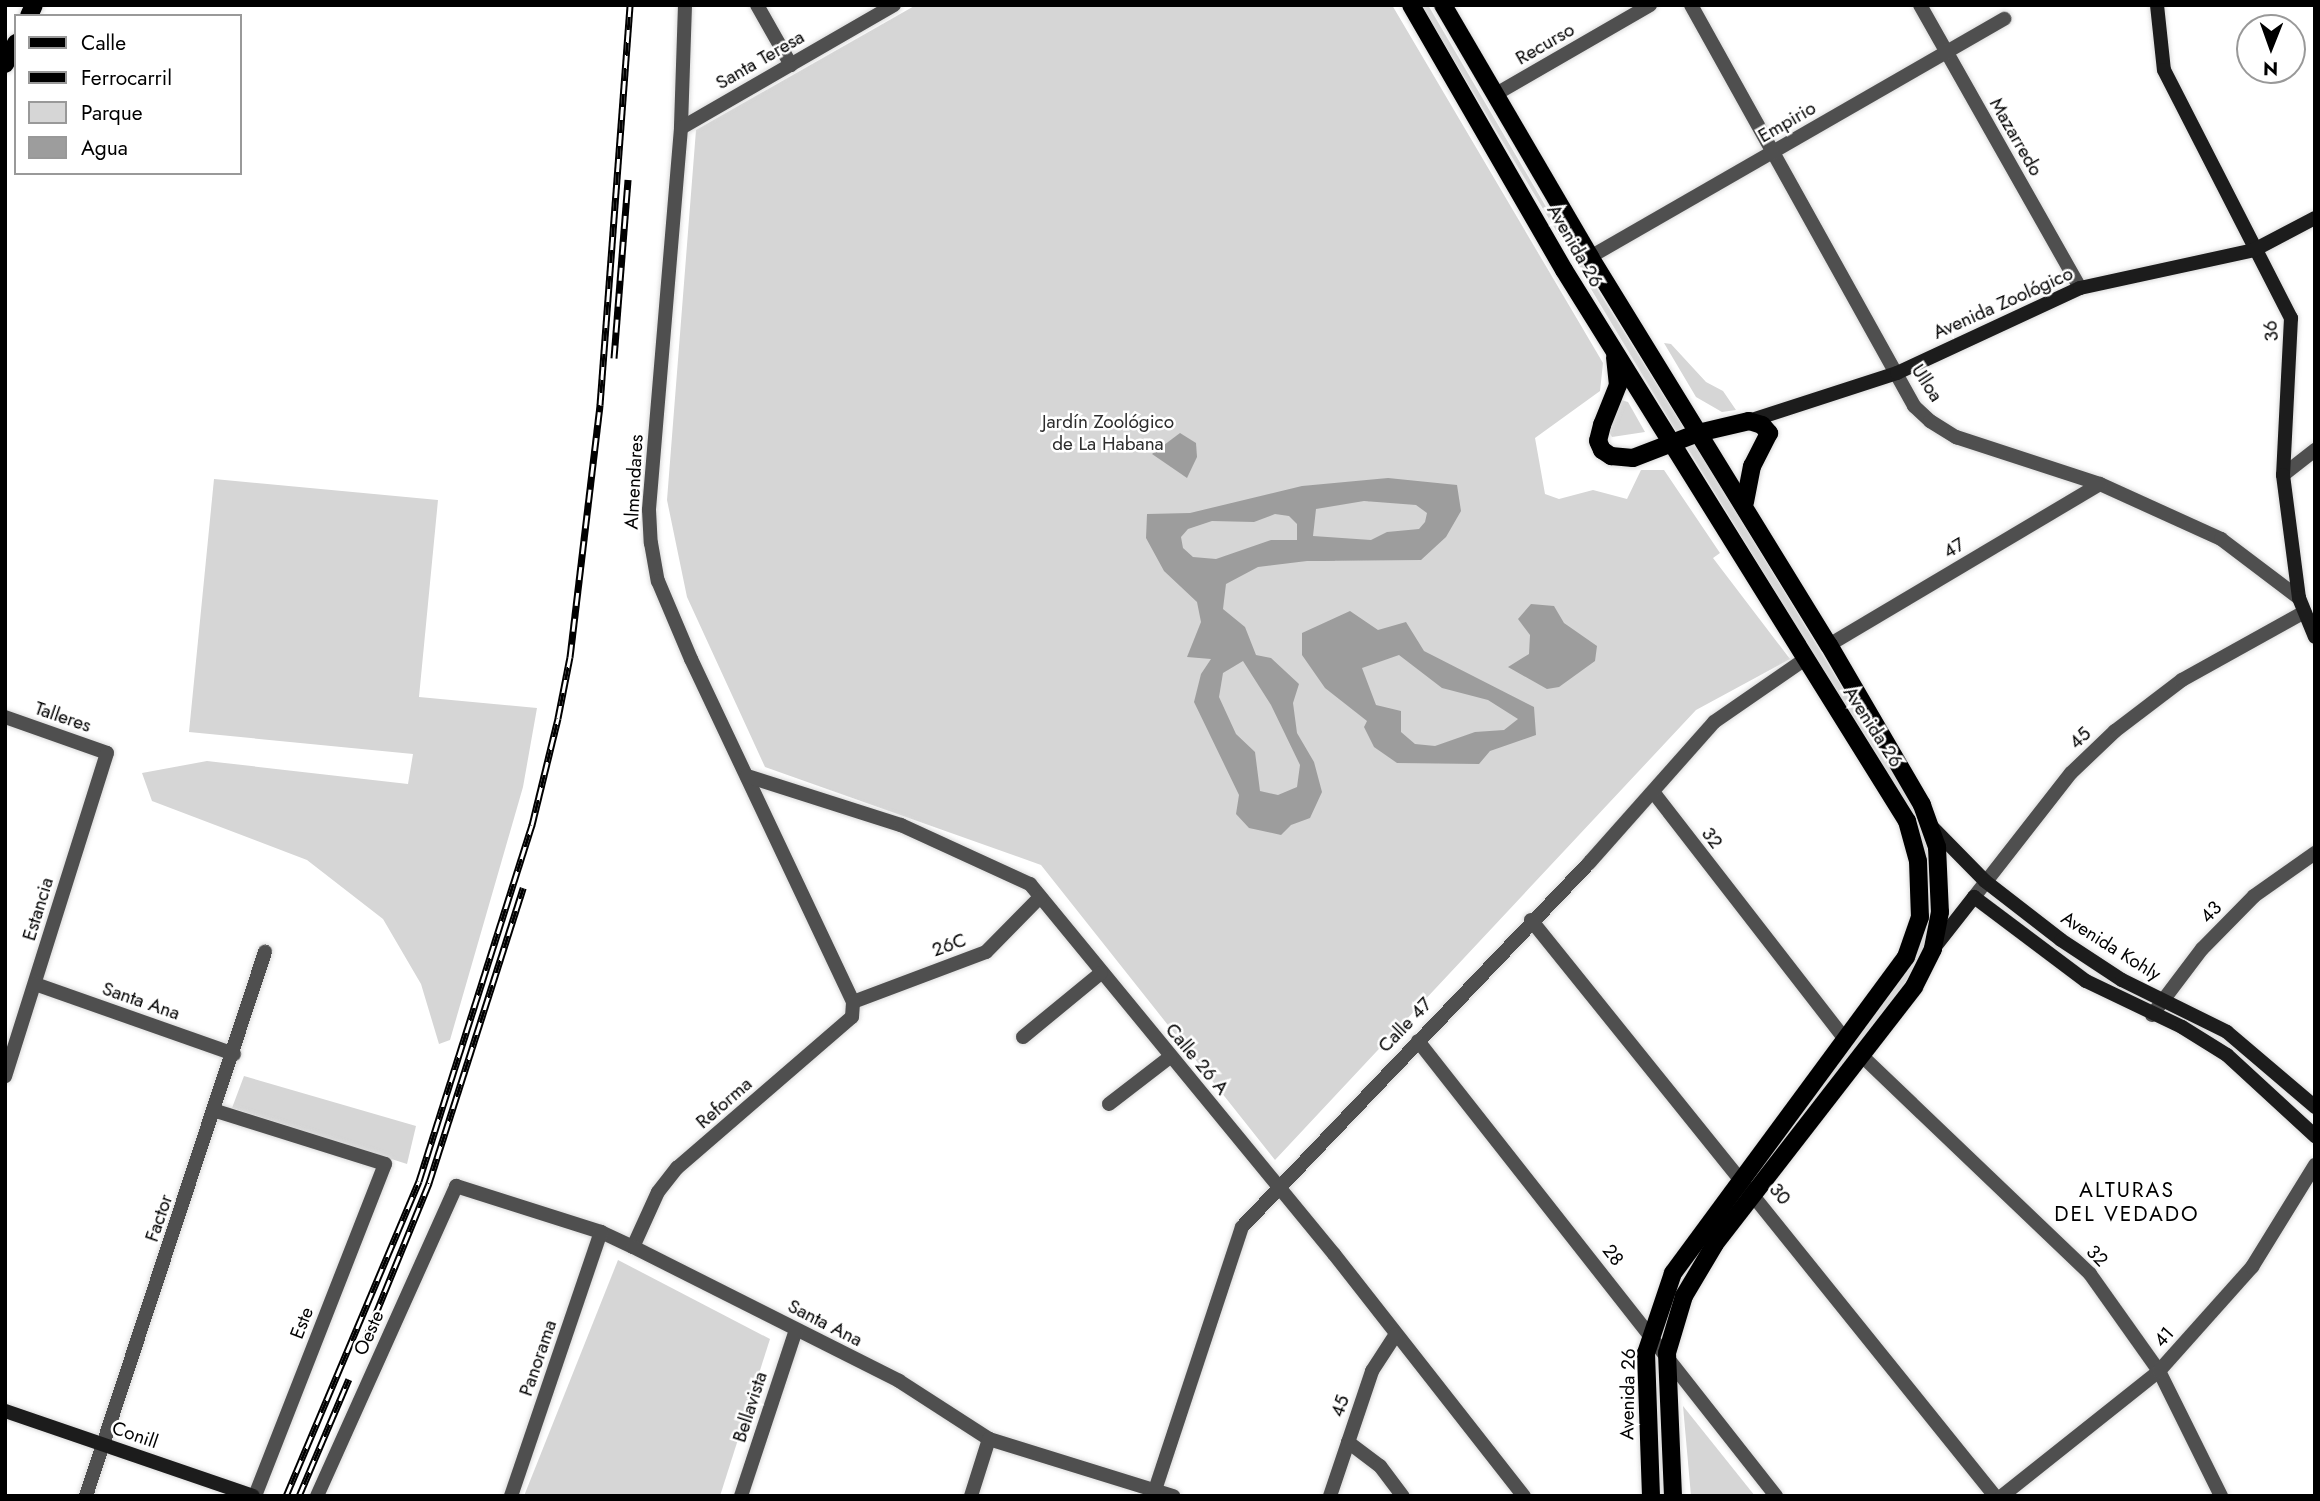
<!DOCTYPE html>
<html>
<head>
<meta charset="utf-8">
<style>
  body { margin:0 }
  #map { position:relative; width:2320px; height:1501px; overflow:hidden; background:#fff; font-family:Jost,sans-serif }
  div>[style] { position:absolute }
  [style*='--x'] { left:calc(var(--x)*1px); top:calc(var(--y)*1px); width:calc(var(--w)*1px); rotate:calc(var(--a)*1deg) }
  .green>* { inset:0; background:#d6d6d6 }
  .water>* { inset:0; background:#9d9d9d }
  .roads { filter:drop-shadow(0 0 2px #dbdbdb) drop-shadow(0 0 2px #dbdbdb) }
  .street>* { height:14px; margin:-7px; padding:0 7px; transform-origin:7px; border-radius:7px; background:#4f4f4f }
  .secondary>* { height:14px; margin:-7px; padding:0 7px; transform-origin:7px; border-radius:7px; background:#1c1c1c }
  .primary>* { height:18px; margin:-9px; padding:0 9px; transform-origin:9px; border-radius:9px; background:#000 }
  .rail>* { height:7px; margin-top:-3.5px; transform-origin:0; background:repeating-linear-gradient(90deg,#fff 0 13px,#000 0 26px); box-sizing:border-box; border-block:2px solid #000 }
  span { translate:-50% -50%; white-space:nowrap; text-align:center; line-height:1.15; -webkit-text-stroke:5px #fff; paint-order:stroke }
  .street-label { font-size:19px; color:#000 }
  .park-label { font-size:19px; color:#2d2d2d }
  .neighbourhood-label { font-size:21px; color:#000; letter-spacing:2px }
  .frame { position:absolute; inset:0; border:7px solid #000; pointer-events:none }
  .legend { position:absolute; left:14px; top:14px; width:228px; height:161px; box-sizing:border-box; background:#fff; border:2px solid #999; margin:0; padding:9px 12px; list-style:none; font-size:21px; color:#000 }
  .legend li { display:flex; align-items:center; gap:14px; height:35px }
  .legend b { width:35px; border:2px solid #999 }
  .north { position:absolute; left:2236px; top:14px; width:70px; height:70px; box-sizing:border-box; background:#fff; border:2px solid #999; border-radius:50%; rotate:181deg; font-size:19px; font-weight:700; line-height:28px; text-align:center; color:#000 }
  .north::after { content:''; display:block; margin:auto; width:24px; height:32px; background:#000; clip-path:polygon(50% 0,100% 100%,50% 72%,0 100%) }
</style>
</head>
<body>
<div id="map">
  <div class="green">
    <div style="clip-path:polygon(916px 5px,1392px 5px,1603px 363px,1600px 391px,1535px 438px,1545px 494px,1559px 499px,1593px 490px,1627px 499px,1641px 470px,1664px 470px,1720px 553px,1713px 558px,1790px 659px,1696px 710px,1275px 1160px,1041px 865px,765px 767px,687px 597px,667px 500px,696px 130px)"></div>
    <div style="clip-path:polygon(1421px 5px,1428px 5px,1549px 212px,1687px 433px,1679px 436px)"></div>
    <div style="clip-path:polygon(1664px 343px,1671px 344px,1706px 382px,1723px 391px,1736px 410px,1722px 412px,1696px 397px)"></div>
    <div style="clip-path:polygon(1621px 400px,1628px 402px,1645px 432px,1612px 437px,1609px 432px)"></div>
    <div style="clip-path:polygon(1693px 441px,1911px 801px,1930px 857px,1931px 913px,1924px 947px,1906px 983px,1752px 1182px,1913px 962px,1928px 914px,1930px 874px,1914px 819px,1685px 444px)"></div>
    <div style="clip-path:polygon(214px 479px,438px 500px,419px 697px,537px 708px,523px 787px,450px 1040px,439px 1044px,421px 984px,383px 919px,307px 860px,152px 801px,142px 773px,207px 761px,408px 784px,413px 754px,189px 732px)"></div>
    <div style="clip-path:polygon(244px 1076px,416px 1126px,407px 1164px,232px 1108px)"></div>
    <div style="clip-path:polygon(618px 1260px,770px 1339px,720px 1496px,524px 1496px)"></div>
    <div style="clip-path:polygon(1683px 1406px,1755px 1496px,1691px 1496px)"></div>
  </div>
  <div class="water">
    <div style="clip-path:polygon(1180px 433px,1196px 443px,1197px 457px,1187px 478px,1152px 454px)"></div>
    <div style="clip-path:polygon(evenodd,1388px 478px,1457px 485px,1461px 511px,1446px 537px,1421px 560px,1307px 561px,1258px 567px,1226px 584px,1223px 609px,1245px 627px,1256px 655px,1271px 658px,1299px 684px,1293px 703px,1297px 733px,1314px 762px,1322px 792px,1310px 818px,1291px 825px,1281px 835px,1249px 828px,1236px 814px,1239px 795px,1194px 702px,1201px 674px,1211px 659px,1187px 657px,1201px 622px,1197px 602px,1164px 571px,1146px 538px,1147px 514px,1190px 513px,1302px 486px,1388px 478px,1364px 501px,1416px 505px,1427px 513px,1425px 522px,1419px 529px,1387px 532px,1371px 540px,1313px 536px,1316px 509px,1364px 501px,1388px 478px,1275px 514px,1289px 516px,1297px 524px,1297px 540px,1271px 540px,1216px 559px,1193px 557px,1183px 548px,1181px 537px,1188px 529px,1212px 521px,1254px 522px,1275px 514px,1388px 478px,1243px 661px,1271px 705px,1300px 765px,1297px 787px,1278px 795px,1260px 791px,1255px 752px,1236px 734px,1219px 697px,1223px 673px,1243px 661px)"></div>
    <div style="clip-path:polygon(1531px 604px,1554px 606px,1564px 623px,1597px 646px,1595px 661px,1559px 687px,1547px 689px,1508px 667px,1529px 654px,1530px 635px,1518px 619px)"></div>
    <div style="clip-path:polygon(evenodd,1350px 611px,1378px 630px,1406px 622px,1424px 651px,1534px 707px,1536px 735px,1490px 751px,1479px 764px,1397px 763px,1374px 747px,1364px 727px,1367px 721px,1325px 688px,1302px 655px,1302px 633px,1350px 611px,1399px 655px,1442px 688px,1488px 700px,1518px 719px,1504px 730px,1475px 732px,1435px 746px,1415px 744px,1401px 732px,1401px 711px,1376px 705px,1362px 668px,1399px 655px)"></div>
  </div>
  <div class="roads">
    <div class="street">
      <div style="--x:685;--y:5;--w:123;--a:91.9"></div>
      <div style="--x:681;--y:128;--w:383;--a:94.8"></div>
      <div style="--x:649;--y:510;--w:33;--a:87"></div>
      <div style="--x:651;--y:543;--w:39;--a:80"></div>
      <div style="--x:658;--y:581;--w:85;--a:67.1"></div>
      <div style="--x:691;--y:659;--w:379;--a:64.7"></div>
      <div style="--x:757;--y:5;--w:69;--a:60.5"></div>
      <div style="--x:1691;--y:5;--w:459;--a:60.9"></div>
      <div style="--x:1914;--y:406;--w:22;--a:43"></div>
      <div style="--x:1930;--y:421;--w:31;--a:32"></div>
      <div style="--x:1956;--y:437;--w:151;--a:18.1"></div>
      <div style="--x:2100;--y:484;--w:133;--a:24.4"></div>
      <div style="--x:2221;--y:539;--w:98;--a:37.1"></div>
      <div style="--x:1920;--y:5;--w:325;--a:60.5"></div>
      <div style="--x:1496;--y:94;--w:178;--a:-30"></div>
      <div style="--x:681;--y:128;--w:246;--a:-30"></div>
      <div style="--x:1590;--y:257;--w:478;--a:-29.9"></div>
      <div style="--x:2283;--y:475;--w:41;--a:-38"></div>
      <div style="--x:1829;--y:645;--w:315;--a:-30.7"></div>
      <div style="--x:5;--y:717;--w:108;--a:19.4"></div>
      <div style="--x:107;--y:753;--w:339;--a:107.5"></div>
      <div style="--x:747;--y:776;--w:162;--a:17.7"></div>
      <div style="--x:901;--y:825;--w:142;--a:24.6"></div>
      <div style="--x:1030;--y:884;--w:479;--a:50.6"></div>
      <div style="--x:1334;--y:1254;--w:308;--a:51.9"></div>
      <div style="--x:1654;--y:793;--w:310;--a:52.2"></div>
      <div style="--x:1974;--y:897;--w:157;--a:-52"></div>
      <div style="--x:2071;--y:773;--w:61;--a:-43.7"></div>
      <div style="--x:2115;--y:731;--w:84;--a:-37.3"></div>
      <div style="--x:2182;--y:680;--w:140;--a:-29.1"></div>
      <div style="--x:1531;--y:920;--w:740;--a:51.15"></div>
      <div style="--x:35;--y:984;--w:211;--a:19.4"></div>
      <div style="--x:853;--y:1002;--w:142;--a:-20.6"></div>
      <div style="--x:986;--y:952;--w:77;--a:-45.5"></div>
      <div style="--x:2152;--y:1015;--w:83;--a:-52.9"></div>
      <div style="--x:2202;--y:949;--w:74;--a:-45.5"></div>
      <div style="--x:2254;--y:896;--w:75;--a:-35.2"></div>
      <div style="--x:1023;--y:1037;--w:101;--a:-39.4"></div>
      <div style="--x:1418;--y:1041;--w:579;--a:51.8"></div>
      <div style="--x:1861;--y:1055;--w:317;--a:43.7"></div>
      <div style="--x:2090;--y:1274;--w:119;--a:54.6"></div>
      <div style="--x:2159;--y:1371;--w:140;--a:63.6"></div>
      <div style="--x:1109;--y:1104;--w:77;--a:-37.6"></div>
      <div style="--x:216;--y:1111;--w:177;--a:17.4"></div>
      <div style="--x:385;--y:1164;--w:357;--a:111.4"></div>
      <div style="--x:633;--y:1247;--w:60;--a:-65.6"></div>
      <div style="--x:658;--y:1192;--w:31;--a:-52"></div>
      <div style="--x:677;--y:1168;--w:231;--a:-40.8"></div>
      <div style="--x:852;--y:1017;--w:15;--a:-86"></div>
      <div style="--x:1348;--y:1442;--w:40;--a:37"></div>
      <div style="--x:1380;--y:1466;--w:38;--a:53"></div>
      <div style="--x:86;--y:1496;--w:573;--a:-71.79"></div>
      <div style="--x:317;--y:1496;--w:340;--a:-65.8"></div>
      <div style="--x:456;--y:1186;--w:152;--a:17.6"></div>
      <div style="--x:601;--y:1232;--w:35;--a:25"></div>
      <div style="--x:633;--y:1247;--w:298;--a:26.7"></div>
      <div style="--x:899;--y:1381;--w:107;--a:32.8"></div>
      <div style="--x:989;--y:1439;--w:193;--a:17.2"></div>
      <div style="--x:511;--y:1496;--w:279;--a:-71.2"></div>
      <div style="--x:741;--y:1496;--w:175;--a:-71.7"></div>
      <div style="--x:971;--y:1496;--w:60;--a:-72.5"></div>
      <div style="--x:1153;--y:1496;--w:283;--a:-71.7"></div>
      <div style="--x:1242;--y:1227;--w:503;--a:-46.37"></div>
      <div style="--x:1589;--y:863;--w:188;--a:-48.4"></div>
      <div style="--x:1714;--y:722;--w:109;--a:-34.6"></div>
      <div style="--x:1330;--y:1496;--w:132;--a:-71.4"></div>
      <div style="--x:1372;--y:1371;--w:44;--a:-57"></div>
      <div style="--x:2002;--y:1496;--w:201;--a:-38.5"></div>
      <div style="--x:2159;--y:1371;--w:140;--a:-48.2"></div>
      <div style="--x:2252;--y:1267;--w:120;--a:-58.3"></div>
    </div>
    <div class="secondary">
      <div style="--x:2157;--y:5;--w:65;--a:83.9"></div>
      <div style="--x:2164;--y:70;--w:279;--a:62.9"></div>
      <div style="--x:2291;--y:318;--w:157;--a:92.9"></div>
      <div style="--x:2283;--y:475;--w:124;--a:82.6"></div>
      <div style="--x:2299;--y:598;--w:42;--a:67.7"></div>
      <div style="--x:1749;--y:421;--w:156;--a:-18"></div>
      <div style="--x:1897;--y:373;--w:202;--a:-24.9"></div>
      <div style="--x:2080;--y:288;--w:178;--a:-12.3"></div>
      <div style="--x:2254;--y:250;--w:69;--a:-27.7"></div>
      <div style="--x:1931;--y:826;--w:77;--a:45.5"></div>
      <div style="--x:1985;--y:881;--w:96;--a:37.8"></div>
      <div style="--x:2061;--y:940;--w:73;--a:33.3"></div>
      <div style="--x:2122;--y:980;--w:117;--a:26.3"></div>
      <div style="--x:2227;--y:1032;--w:116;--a:40.4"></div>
      <div style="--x:1934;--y:948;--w:65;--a:-51.9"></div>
      <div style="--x:1974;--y:897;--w:140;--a:36.9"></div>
      <div style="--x:2086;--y:981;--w:106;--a:25.6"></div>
      <div style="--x:2182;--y:1027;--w:53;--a:31.9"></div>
      <div style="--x:2227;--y:1055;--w:120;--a:42.6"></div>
      <div style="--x:5;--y:1411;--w:262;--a:18.9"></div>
    </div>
    <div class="primary">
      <div style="--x:1411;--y:5;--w:306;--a:60"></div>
      <div style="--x:1564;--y:270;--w:649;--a:58.1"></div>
      <div style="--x:1907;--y:821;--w:41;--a:74.6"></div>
      <div style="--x:1918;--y:861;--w:56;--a:88"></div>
      <div style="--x:1920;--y:917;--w:42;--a:109.3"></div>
      <div style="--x:1906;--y:957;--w:393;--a:126.4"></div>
      <div style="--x:1673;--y:1273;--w:84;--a:108.6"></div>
      <div style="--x:1646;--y:1353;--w:143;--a:88"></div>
      <div style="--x:1443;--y:5;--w:292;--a:59.7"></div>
      <div style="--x:1590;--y:257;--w:456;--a:58.4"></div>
      <div style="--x:1829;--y:645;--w:185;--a:59.8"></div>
      <div style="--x:1922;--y:805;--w:45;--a:70.3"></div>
      <div style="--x:1937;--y:847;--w:65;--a:87.4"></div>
      <div style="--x:1940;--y:912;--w:38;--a:101"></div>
      <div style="--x:1933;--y:949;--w:42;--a:116.6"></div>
      <div style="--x:1914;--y:987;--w:325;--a:127.8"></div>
      <div style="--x:1715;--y:1244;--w:61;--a:120.8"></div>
      <div style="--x:1684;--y:1296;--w:59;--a:106.6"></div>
      <div style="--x:1667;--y:1353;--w:143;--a:87.6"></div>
      <div style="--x:29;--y:16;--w:12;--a:-66"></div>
      <div style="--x:5;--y:64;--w:24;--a:-62"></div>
      <div style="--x:1615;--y:357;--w:28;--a:84"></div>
      <div style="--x:1618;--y:385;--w:43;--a:111.8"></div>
      <div style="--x:1602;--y:425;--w:16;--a:104"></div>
      <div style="--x:1598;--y:441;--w:10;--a:66"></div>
      <div style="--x:1602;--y:450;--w:11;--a:34"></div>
      <div style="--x:1611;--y:456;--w:22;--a:5"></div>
      <div style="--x:1633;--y:458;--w:70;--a:-21"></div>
      <div style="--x:1698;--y:433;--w:52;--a:-13.2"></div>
      <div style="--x:1749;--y:421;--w:14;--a:17"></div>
      <div style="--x:1762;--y:425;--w:11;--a:49"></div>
      <div style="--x:1769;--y:433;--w:37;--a:117"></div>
      <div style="--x:1752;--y:466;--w:37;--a:101"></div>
    </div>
  </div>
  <div class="rail">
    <div style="--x:614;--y:358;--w:179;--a:-85.5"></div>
    <div style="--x:365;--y:1340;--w:170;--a:-67.8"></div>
    <div style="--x:429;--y:1183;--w:310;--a:-72.3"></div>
    <div style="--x:286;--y:1496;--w:342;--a:-67.1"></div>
    <div style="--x:419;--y:1181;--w:374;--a:-72.4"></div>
    <div style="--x:532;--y:825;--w:110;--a:-76.3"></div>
    <div style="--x:558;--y:718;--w:62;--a:-78.9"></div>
    <div style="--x:570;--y:657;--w:254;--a:-83.2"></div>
    <div style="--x:600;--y:405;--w:401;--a:-85.7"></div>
    <div style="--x:299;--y:1496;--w:127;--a:-66.9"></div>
  </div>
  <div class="street-label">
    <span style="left:1545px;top:44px;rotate:-30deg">Recurso</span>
    <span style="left:760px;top:60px;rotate:-30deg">Santa Teresa</span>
    <span style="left:1787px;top:122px;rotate:-30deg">Empirio</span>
    <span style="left:2016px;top:137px;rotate:60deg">Mazarredo</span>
    <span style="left:1575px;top:246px;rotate:60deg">Avenida 26</span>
    <span style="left:2003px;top:303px;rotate:-24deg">Avenida Zoológico</span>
    <span style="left:2271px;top:331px;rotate:-96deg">36</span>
    <span style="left:1927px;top:383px;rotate:57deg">Ulloa</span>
    <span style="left:634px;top:482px;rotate:-87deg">Almendares</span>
    <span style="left:1954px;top:548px;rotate:-31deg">47</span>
    <span style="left:63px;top:717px;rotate:19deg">Talleres</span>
    <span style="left:1873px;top:727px;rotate:57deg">Avenida 26</span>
    <span style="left:2080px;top:738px;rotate:-44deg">45</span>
    <span style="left:1712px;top:838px;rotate:53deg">32</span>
    <span style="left:38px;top:909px;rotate:-73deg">Estancia</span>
    <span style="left:2211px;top:912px;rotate:-46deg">43</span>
    <span style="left:949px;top:945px;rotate:-20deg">26C</span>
    <span style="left:2111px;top:946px;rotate:32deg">Avenida Kohly</span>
    <span style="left:141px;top:1001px;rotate:19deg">Santa Ana</span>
    <span style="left:1405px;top:1025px;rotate:-46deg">Calle 47</span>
    <span style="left:1197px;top:1059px;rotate:50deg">Calle 26 A</span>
    <span style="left:724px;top:1103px;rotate:-41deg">Reforma</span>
    <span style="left:1780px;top:1194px;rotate:51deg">30</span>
    <span style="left:159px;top:1218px;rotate:-71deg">Factor</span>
    <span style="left:1613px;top:1255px;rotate:52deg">28</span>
    <span style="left:2097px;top:1256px;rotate:46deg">32</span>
    <span style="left:302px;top:1323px;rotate:-69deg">Este</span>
    <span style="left:825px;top:1323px;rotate:27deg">Santa Ana</span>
    <span style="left:369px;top:1333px;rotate:-66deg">Oeste</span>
    <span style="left:2164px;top:1337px;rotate:-48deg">41</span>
    <span style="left:538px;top:1358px;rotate:-71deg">Panorama</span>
    <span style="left:1628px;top:1394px;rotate:-89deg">Avenida 26</span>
    <span style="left:1340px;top:1406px;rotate:-71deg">45</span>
    <span style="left:750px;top:1407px;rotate:-72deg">Bellavista</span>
    <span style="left:135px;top:1435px;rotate:19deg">Conill</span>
  </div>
  <div class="park-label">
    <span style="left:1108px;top:433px">Jardín Zoológico<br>de La Habana</span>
  </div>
  <div class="neighbourhood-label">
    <span style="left:2127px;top:1202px">ALTURAS<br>DEL VEDADO</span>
  </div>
  <div class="frame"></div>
  <ul class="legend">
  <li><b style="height:9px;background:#000"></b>Calle</li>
  <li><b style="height:9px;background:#000"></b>Ferrocarril</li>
  <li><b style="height:19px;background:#d6d6d6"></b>Parque</li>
  <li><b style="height:19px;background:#9d9d9d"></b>Agua</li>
  </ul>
  <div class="north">N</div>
</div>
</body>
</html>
